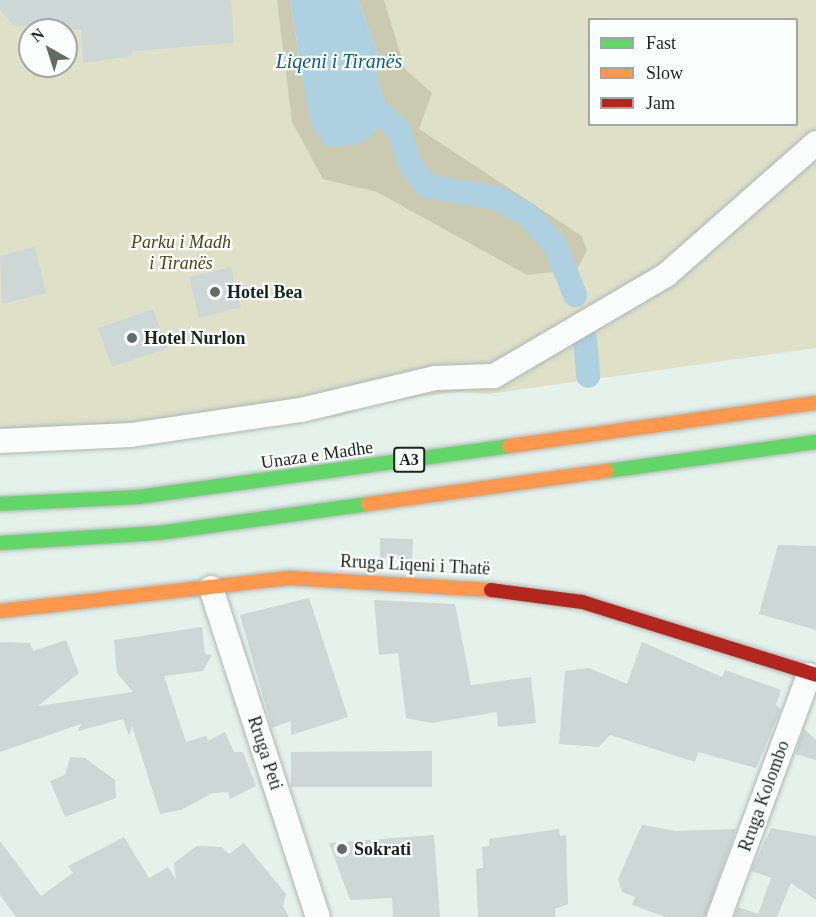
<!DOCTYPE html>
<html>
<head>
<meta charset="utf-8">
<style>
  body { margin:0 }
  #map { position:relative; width:816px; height:917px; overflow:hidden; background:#e5f1eb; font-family:"Times New Roman",serif }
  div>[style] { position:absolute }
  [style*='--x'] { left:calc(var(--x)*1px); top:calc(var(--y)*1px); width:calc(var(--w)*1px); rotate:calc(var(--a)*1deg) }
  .green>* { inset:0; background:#dee0c8 }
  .forest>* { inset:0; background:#cacab0 }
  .water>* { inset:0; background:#aed1e1 }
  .canal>* { height:24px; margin:-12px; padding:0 12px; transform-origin:12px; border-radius:12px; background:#aed1e1 }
  .building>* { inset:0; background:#cdd7d5 }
  .roads { filter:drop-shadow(0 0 2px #adb6b2) drop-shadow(0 0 2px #adb6b2) }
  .street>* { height:24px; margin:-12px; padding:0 12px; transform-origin:12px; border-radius:12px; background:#fbfdfc }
  .fast>* { height:14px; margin:-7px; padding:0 7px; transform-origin:7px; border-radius:7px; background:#63d668 }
  .slow>* { height:14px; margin:-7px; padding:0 7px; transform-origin:7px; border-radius:7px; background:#ff974d }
  .jam>* { height:14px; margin:-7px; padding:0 7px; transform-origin:7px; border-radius:7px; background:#b3261e }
  .dots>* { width:16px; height:16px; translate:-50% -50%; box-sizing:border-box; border:3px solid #fafffd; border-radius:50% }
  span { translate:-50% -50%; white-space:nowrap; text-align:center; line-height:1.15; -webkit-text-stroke:4.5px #fafffd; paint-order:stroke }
  .shield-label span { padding:2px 4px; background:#fafffd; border:2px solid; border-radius:4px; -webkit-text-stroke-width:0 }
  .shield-label { font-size:16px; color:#1b231f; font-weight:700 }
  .park-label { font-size:18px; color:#4d440e; font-style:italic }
  .poi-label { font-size:18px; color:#1b231f; font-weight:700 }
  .left { translate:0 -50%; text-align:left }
  .street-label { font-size:18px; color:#1b231f }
  .water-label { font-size:20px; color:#0e5d7f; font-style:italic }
  .legend { position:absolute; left:588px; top:18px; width:210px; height:108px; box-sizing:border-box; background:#fafffd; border:2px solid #a1a7a4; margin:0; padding:8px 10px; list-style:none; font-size:18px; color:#1b231f }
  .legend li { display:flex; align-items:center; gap:12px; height:30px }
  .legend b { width:30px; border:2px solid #a1a7a4 }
  .north { position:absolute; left:18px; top:18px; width:60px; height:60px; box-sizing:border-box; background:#fafffd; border:2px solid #a1a7a4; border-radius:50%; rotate:321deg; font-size:16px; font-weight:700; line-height:24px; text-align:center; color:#1b231f }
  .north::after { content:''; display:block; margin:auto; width:21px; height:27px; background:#626b66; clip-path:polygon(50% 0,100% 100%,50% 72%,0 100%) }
</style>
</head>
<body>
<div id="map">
  <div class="green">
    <div style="clip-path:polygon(evenodd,0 0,816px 0,816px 348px,488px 394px,457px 392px,375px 403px,340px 416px,0 451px,0 0,590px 20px,796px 20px,796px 124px,590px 124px,590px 20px,0 0,30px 30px,66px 30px,66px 66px,30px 66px,30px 30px)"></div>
  </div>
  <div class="forest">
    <div style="clip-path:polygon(277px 0,290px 0,300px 62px,374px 134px,385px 100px,378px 84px,378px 53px,358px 0,384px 0,405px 69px,432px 93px,419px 129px,582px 236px,587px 251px,577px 269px,527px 275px,377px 192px,323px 179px,292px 122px)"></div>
  </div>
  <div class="water">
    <div style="clip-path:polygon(290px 0,358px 0,378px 53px,378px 83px,385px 100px,374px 134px,358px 144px,326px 147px,310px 122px)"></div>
  </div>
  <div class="canal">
    <div style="--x:380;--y:113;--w:25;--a:42"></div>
    <div style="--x:399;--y:130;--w:39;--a:72"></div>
    <div style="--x:411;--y:167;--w:25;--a:50"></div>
    <div style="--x:427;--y:186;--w:71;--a:9.7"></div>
    <div style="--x:497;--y:198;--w:35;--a:29"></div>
    <div style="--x:528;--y:215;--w:40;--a:48"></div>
    <div style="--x:555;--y:245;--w:54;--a:68.2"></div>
    <div style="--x:585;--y:339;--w:37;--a:85"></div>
  </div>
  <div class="building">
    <div style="clip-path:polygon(0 0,231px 0,234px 43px,132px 51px,132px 56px,83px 63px,81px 30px,13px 25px,0 10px)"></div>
    <div style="clip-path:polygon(35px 247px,46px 293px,2px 304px,0 256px)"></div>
    <div style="clip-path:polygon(231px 267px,241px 307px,199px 318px,189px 277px)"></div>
    <div style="clip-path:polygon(153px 309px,167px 348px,112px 367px,98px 328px)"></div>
    <div style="clip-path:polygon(380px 538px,413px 539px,412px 559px,380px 558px)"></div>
    <div style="clip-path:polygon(778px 545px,816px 546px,816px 630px,759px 614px)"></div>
    <div style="clip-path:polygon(309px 598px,348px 717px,291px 735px,291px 721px,272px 728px,240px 615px)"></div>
    <div style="clip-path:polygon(374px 600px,455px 604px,471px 685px,531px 677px,536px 723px,498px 727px,497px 712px,431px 723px,406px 718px,398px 653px,379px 655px)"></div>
    <div style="clip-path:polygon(202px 627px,205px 654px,212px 655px,203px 671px,164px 676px,186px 742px,206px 736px,208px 741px,225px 732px,234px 752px,243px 752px,256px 786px,230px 799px,228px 792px,213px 793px,181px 810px,160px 814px,132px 726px,129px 736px,123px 719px,78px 731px,81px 724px,0 752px,0 642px,30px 643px,33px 651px,66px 640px,79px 673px,38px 706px,133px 692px,117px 673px,114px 640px)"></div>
    <div style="clip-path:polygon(642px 642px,722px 677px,725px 670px,781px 690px,776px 705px,781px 709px,756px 768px,698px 752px,695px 762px,610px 735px,599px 747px,559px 744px,565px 671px,589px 668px,627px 684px)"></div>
    <div style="clip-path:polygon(804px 729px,816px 740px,816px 760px,795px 754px)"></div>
    <div style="clip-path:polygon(432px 751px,432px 787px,291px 787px,291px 752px)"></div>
    <div style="clip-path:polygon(70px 757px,85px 758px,115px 780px,116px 798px,65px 817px,50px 781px,65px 775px)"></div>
    <div style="clip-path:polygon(642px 825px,677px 831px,736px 829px,705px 917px,666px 917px,632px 905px,635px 897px,622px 892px,618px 879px)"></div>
    <div style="clip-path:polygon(771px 828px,816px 836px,816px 900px,791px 883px,777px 917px,734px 917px,738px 907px,758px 914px,771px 878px,751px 871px)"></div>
    <div style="clip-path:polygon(559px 829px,560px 836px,566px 835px,568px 904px,555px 909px,555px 917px,478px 917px,476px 869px,483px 868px,482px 847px,489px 846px,489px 839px)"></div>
    <div style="clip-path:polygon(434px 835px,440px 917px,393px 917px,392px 898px,350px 900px,329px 843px)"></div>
    <div style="clip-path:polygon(124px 837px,149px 878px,168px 867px,176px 880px,174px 863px,197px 846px,222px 847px,229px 854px,244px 843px,286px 894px,283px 906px,289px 917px,16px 917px,0 895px,0 841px,41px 896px,73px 873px,68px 866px)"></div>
  </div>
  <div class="roads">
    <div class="street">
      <div style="--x:0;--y:441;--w:131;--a:-2.6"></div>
      <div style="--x:131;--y:435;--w:172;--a:-8.4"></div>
      <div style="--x:301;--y:410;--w:138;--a:-13.4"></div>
      <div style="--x:435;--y:378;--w:59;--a:-1.9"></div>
      <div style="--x:494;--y:376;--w:199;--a:-30.4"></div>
      <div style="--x:666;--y:275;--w:200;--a:-41.3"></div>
      <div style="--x:211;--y:588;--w:346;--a:72"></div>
      <div style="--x:719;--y:917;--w:258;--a:-69.6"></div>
    </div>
    <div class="fast">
      <div style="--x:607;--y:471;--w:211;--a:-7.9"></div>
      <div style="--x:0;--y:504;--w:138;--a:-2.9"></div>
      <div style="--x:138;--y:497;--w:374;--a:-7.8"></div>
      <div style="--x:0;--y:543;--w:159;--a:-3.6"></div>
      <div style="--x:159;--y:533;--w:211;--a:-7.9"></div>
    </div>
    <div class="slow">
      <div style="--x:509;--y:446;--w:310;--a:-8"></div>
      <div style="--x:368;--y:504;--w:241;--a:-7.9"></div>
      <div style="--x:0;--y:611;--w:291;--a:-6.5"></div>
      <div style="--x:289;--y:578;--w:202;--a:3.4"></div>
    </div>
    <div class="jam">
      <div style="--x:491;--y:590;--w:92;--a:7.5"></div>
      <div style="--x:582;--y:602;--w:245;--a:17.3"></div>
    </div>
  </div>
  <div class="dots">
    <div style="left:215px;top:292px;background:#626b66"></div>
    <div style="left:132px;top:338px;background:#626b66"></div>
    <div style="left:342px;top:849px;background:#626b66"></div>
  </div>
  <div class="shield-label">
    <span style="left:409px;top:460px">A3</span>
  </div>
  <div class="park-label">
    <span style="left:181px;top:253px">Parku i Madh<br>i Tiranës</span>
  </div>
  <div class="poi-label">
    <span class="left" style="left:227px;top:292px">Hotel Bea</span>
    <span class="left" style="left:144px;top:338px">Hotel Nurlon</span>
    <span class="left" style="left:354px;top:849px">Sokrati</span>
  </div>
  <div class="street-label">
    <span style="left:317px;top:455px;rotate:-8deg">Unaza e Madhe</span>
    <span style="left:415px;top:565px;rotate:3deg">Rruga Liqeni i Thatë</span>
    <span style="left:265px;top:753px;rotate:72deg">Rruga Peti</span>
    <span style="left:764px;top:796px;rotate:-70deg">Rruga Kolombo</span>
  </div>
  <div class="water-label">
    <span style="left:339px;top:61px">Liqeni i Tiranës</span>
  </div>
  <ul class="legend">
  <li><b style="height:8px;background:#63d668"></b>Fast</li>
  <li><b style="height:8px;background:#ff974d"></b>Slow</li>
  <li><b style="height:8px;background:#b3261e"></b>Jam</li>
  </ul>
  <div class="north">N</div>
</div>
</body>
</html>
